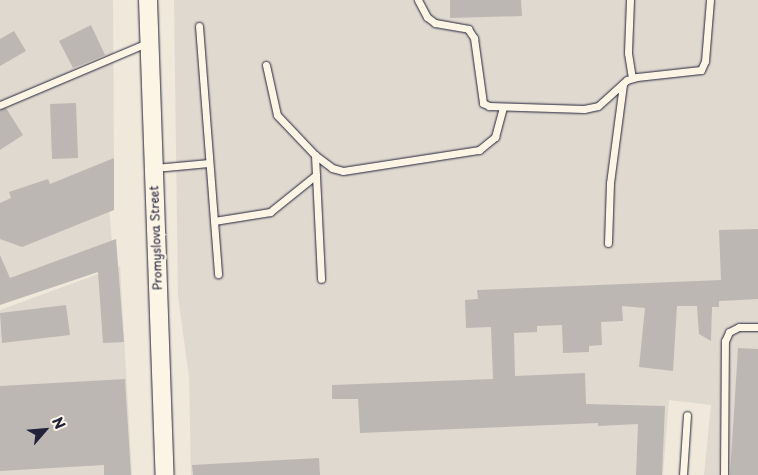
<!DOCTYPE html>
<html>
<head>
<meta charset="utf-8">
<style>
  body { margin:0 }
  #map { position:relative; width:758px; height:475px; overflow:hidden; background:#efe8db; font-family:"Playpen Sans",sans-serif }
  div>[style] { position:absolute }
  [style*='--x'] { left:calc(var(--x)*1px); top:calc(var(--y)*1px); width:calc(var(--w)*1px); rotate:calc(var(--a)*1deg) }
  .built>* { inset:0; background:#e0d9cf }
  .building>* { inset:0; background:#bcb7b3 }
  .roads { filter:drop-shadow(0 0 1px #22223b) drop-shadow(0 0 1px #22223b) }
  .service>* { height:7px; margin:-3.5px; padding:0 3.5px; transform-origin:3.5px; border-radius:3.5px; background:#fcf5e5 }
  .tertiary>* { height:18px; margin:-9px; padding:0 9px; transform-origin:9px; border-radius:9px; background:#fcf5e5 }
  span { translate:-50% -50%; white-space:nowrap; text-align:center; line-height:1.15; -webkit-text-stroke:5px #fcf5e5; paint-order:stroke }
  .street-label { font-size:12px; color:#22223b }
  .north { position:absolute; left:20px; top:405px; width:50px; height:50px; -webkit-text-stroke:4px #fcf5e5; paint-order:stroke; rotate:63deg; font-size:14px; font-weight:700; line-height:20px; text-align:center; color:#22223b }
  .north::after { content:''; display:block; margin:auto; width:18px; height:22px; background:#22223b; clip-path:polygon(50% 0,100% 100%,50% 72%,0 100%) }
</style>
</head>
<body>
<div id="map">
  <div class="built">
    <div style="clip-path:polygon(0 0,113px 0,114px 158px,0 227px)"></div>
    <div style="clip-path:polygon(174px 0,758px 0,758px 475px,704px 475px,711px 405px,669px 400px,663px 475px,191px 475px,189px 377px,178px 296px)"></div>
    <div style="clip-path:polygon(109px 209px,114px 264px,0 302px,0 232px)"></div>
    <div style="clip-path:polygon(120px 266px,132px 475px,0 475px,0 310px)"></div>
  </div>
  <div class="building">
    <div style="clip-path:polygon(450px 0,521px 0,522px 16px,450px 18px)"></div>
    <div style="clip-path:polygon(91px 25px,105px 55px,73px 68px,59px 41px)"></div>
    <div style="clip-path:polygon(14px 31px,26px 51px,0 66px,0 39px)"></div>
    <div style="clip-path:polygon(76px 103px,78px 158px,52px 159px,50px 104px)"></div>
    <div style="clip-path:polygon(6px 108px,23px 135px,0 150px,0 110px)"></div>
    <div style="clip-path:polygon(114px 158px,114px 210px,22px 247px,0 239px,0 203px,11px 198px,9px 192px,48px 179px,50px 184px)"></div>
    <div style="clip-path:polygon(758px 229px,758px 299px,719px 301px,719px 307px,712px 307px,711px 341px,699px 334px,697px 306px,677px 306px,673px 371px,639px 367px,645px 308px,622px 306px,623px 321px,601px 322px,602px 345px,589px 346px,589px 352px,563px 353px,562px 325px,537px 326px,537px 332px,514px 333px,515px 376px,585px 373px,586px 404px,665px 406px,662px 475px,636px 475px,638px 424px,598px 426px,598px 423px,360px 433px,358px 399px,332px 399px,332px 385px,493px 379px,491px 327px,466px 328px,465px 300px,478px 299px,477px 290px,721px 280px,719px 230px)"></div>
    <div style="clip-path:polygon(116px 239px,124px 342px,103px 343px,98px 272px,0 305px,0 255px,10px 278px)"></div>
    <div style="clip-path:polygon(66px 305px,70px 335px,2px 343px,0 313px)"></div>
    <div style="clip-path:polygon(738px 348px,758px 349px,758px 475px,730px 475px)"></div>
    <div style="clip-path:polygon(125px 379px,131px 475px,104px 475px,104px 465px,0 471px,0 386px)"></div>
    <div style="clip-path:polygon(319px 458px,320px 475px,193px 475px,192px 465px)"></div>
  </div>
  <div class="roads">
    <div class="service">
      <div style="--x:418;--y:0;--w:19;--a:62"></div>
      <div style="--x:427;--y:17;--w:10;--a:37"></div>
      <div style="--x:435;--y:23;--w:34;--a:10"></div>
      <div style="--x:468;--y:29;--w:11;--a:56"></div>
      <div style="--x:474;--y:38;--w:66;--a:82.1"></div>
      <div style="--x:483;--y:103;--w:7;--a:27"></div>
      <div style="--x:489;--y:106;--w:95;--a:1.8"></div>
      <div style="--x:584;--y:109;--w:14;--a:-12"></div>
      <div style="--x:598;--y:106;--w:39;--a:-42"></div>
      <div style="--x:627;--y:80;--w:10;--a:-17"></div>
      <div style="--x:637;--y:77;--w:64;--a:-6.2"></div>
      <div style="--x:701;--y:70;--w:10;--a:-66"></div>
      <div style="--x:705;--y:61;--w:61;--a:-85.3"></div>
      <div style="--x:630;--y:0;--w:53;--a:92.2"></div>
      <div style="--x:628;--y:53;--w:25;--a:81"></div>
      <div style="--x:199;--y:26;--w:249;--a:85.6"></div>
      <div style="--x:266;--y:65;--w:51;--a:77.6"></div>
      <div style="--x:277;--y:115;--w:55;--a:46.5"></div>
      <div style="--x:315;--y:155;--w:21;--a:37"></div>
      <div style="--x:332;--y:168;--w:11;--a:15"></div>
      <div style="--x:343;--y:171;--w:138;--a:-8.8"></div>
      <div style="--x:479;--y:150;--w:21;--a:-39"></div>
      <div style="--x:495;--y:137;--w:31;--a:-75"></div>
      <div style="--x:0;--y:105;--w:162;--a:-22.9"></div>
      <div style="--x:315;--y:155;--w:124;--a:87.2"></div>
      <div style="--x:155;--y:168;--w:54;--a:-5.3"></div>
      <div style="--x:214;--y:221;--w:57;--a:-9.1"></div>
      <div style="--x:270;--y:212;--w:59;--a:-38.8"></div>
      <div style="--x:608;--y:243;--w:60;--a:-88.1"></div>
      <div style="--x:610;--y:183;--w:100;--a:-82.5"></div>
      <div style="--x:683;--y:475;--w:60;--a:-86.2"></div>
      <div style="--x:724;--y:475;--w:134;--a:-89.6"></div>
      <div style="--x:725;--y:341;--w:10;--a:-66"></div>
      <div style="--x:729;--y:332;--w:11;--a:-27"></div>
      <div style="--x:739;--y:327;--w:19;--a:0"></div>
    </div>
    <div class="tertiary">
      <div style="--x:148;--y:0;--w:475;--a:88"></div>
    </div>
  </div>
  <div class="street-label">
    <span style="left:156px;top:238px;rotate:-92deg">Promyslova Street</span>
  </div>
  <div class="north">N</div>
</div>
</body>
</html>
